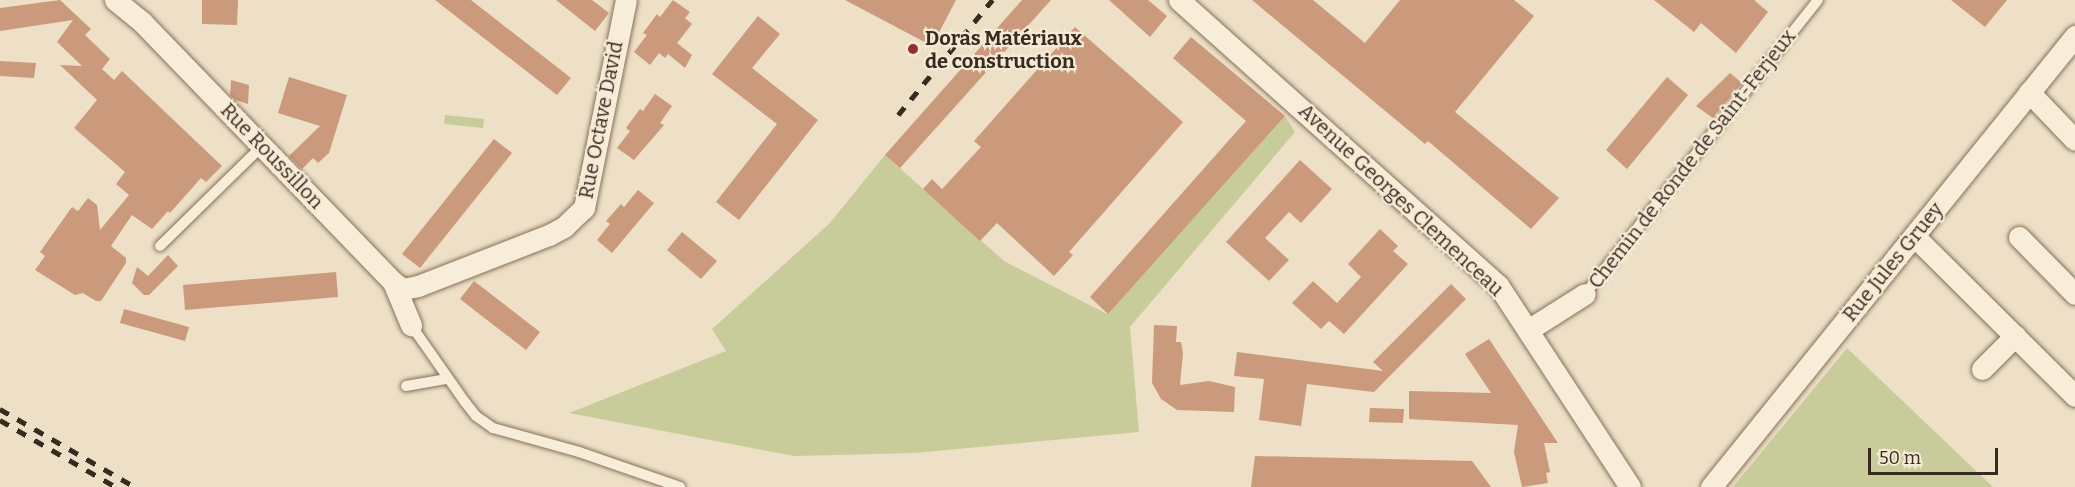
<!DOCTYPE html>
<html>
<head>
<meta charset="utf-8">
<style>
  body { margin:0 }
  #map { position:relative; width:2075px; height:487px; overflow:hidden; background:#ede0c6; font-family:Bitter,serif }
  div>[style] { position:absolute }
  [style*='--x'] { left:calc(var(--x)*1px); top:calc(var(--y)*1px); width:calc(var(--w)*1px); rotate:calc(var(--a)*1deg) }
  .green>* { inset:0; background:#c8cc9a }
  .building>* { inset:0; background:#cb997c }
  .roads { filter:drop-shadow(0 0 2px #88715c) drop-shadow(0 0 2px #88715c) }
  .lane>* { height:10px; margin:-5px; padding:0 5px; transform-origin:5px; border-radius:5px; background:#f8edd9 }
  .street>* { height:21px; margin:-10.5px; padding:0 10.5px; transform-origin:10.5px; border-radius:10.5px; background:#f8edd9 }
  .rail>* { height:4.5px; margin-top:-2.25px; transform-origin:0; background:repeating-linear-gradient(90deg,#392a1f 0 10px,transparent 0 20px) }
  .dots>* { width:16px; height:16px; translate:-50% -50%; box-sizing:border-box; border:3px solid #f5ead5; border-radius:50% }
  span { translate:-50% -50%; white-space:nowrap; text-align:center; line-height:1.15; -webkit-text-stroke:4.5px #f5ead5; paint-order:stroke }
  .poi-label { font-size:20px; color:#392a1f; font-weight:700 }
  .left { translate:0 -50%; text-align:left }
  .street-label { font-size:20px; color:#392a1f }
  .scale { position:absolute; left:1868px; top:448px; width:130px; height:27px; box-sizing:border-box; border:3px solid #392a1f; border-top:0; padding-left:8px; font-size:18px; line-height:21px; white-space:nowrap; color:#392a1f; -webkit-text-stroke:4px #f5ead5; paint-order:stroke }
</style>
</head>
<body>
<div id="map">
  <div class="green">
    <div style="clip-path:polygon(445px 115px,484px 119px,483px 128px,444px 124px)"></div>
    <div style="clip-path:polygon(1285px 116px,1295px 132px,1130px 327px,1139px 432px,915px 453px,794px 456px,569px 413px,726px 351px,712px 329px,829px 224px,885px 155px,1004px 261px,1107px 314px)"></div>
    <div style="clip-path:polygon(1847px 348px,1993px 487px,1733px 487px)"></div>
  </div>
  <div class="building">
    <div style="clip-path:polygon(60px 0,91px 29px,85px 35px,110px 59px,102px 69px,114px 80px,122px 71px,222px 166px,206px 182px,201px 178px,170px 213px,168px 211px,152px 229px,132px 215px,111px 246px,126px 258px,126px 263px,101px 301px,96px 301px,83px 293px,75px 295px,35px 270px,45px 256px,40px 252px,72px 207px,78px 211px,88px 198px,97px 205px,100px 230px,129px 195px,116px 184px,125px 172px,74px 128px,97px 100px,60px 65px,82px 66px,57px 42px,73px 20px,0 31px,0 8px)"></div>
    <div style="clip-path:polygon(202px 0,238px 0,237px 25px,202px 24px)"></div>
    <div style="clip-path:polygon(435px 0,471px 0,571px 78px,557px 95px)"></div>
    <div style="clip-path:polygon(556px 0,592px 0,609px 13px,595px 31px)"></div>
    <div style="clip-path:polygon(673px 0,690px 12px,685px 18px,692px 24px,677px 43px,692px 55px,685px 68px,668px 54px,665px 58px,659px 53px,650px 65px,634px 52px,647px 35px,643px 33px,657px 14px,660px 17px)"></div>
    <div style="clip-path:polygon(845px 0,956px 0,932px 46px)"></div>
    <div style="clip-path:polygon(1022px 0,1051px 0,900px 168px,885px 155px)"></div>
    <div style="clip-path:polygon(1109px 0,1148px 0,1167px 16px,1150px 37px)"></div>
    <div style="clip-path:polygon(1252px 0,1313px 0,1365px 43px,1400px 0,1514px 0,1534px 16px,1455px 112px,1559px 198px,1531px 229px,1428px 141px,1425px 144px)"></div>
    <div style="clip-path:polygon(1654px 0,1754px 0,1768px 12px,1736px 53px,1701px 23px,1694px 32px)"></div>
    <div style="clip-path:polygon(1951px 0,2007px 0,1985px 27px)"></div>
    <div style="clip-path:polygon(758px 16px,780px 34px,752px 68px,818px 120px,739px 220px,716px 202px,777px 124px,712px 74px)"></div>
    <div style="clip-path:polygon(1075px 27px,1183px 122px,1069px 252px,1073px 255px,1054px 276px,997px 223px,980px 241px,923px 189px,932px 179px,942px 189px,981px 147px,974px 141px)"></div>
    <div style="clip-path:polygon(1191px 37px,1285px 116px,1108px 314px,1090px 297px,1246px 121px,1173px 58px)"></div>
    <div style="clip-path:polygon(0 61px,36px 63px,34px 78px,0 76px)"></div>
    <div style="clip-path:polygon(1730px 73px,1742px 83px,1713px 118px,1696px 106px)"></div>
    <div style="clip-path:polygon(289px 77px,347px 95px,329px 153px,318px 163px,313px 158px,302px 169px,289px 156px,320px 126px,278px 113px)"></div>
    <div style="clip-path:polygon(1667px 77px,1688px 95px,1627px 169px,1606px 150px)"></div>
    <div style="clip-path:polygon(231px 80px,249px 85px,248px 104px,235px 100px,230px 95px)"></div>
    <div style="clip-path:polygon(655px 94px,672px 106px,660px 123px,664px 125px,634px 160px,617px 148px,630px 131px,626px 128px,640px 109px,643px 111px)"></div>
    <div style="clip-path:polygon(494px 139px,512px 153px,420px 268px,402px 254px)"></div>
    <div style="clip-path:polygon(1300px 160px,1332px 189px,1301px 223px,1289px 212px,1265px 238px,1289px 260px,1269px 281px,1226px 242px)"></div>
    <div style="clip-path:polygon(638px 190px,654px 203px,612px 253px,597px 240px,610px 224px,606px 221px,621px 204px,624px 207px)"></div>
    <div style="clip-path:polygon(1380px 229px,1398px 246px,1393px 251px,1408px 264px,1344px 334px,1329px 321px,1321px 329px,1292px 303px,1313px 281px,1337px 303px,1361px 277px,1348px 264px)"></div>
    <div style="clip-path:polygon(682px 232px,717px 261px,701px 279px,667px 250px)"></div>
    <div style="clip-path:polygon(168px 255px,178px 266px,149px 295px,144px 295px,132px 283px,137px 267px,148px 276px)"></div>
    <div style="clip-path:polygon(336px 272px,338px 297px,185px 310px,183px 285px)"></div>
    <div style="clip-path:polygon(474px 281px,540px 332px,526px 350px,460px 299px)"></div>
    <div style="clip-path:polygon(1451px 284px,1466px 299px,1374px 392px,1307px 384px,1301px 426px,1259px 420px,1264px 379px,1234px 376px,1237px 352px,1383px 371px,1373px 362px)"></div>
    <div style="clip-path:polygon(124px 309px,189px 327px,185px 341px,120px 323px)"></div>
    <div style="clip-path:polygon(1154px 325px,1177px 326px,1176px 342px,1181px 342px,1183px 353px,1180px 385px,1209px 381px,1235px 387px,1234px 412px,1177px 410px,1161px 399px,1152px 383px)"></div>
    <div style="clip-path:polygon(1489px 339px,1558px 443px,1544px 443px,1550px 472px,1546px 473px,1548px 483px,1522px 487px,1514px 452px,1518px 425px,1409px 419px,1409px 391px,1491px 393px,1465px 354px)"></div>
    <div style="clip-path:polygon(1370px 408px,1404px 409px,1403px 423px,1369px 422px)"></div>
    <div style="clip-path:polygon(1255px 456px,1472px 461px,1491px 487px,1251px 487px)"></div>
  </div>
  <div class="roads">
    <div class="lane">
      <div style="--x:160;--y:246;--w:144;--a:-44.4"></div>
      <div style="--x:1585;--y:294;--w:375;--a:-51.6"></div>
      <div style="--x:411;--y:325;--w:94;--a:55"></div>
      <div style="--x:465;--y:402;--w:18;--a:52"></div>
      <div style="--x:476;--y:416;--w:21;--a:35"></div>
      <div style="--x:493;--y:428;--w:89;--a:15.6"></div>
      <div style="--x:579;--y:452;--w:107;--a:19.1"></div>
      <div style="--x:406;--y:386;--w:40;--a:-10"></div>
    </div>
    <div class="street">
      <div style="--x:115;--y:0;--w:35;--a:39"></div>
      <div style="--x:142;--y:22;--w:361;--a:46"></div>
      <div style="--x:393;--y:282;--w:47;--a:67.3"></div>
      <div style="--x:1179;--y:0;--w:428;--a:41.8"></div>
      <div style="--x:1498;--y:285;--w:241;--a:56.8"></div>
      <div style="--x:2029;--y:92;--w:66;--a:46.2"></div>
      <div style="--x:1914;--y:236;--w:227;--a:44.8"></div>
      <div style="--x:2019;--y:237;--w:80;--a:45.5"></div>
      <div style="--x:393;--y:282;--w:12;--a:35"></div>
      <div style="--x:403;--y:289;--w:15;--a:-11"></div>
      <div style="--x:418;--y:286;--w:141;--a:-21.3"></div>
      <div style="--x:549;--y:235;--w:17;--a:-28"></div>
      <div style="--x:564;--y:227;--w:28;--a:-44"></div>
      <div style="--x:584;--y:208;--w:212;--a:-78.6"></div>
      <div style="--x:1528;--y:330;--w:67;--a:-32.3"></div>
      <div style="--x:1982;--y:369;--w:47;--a:-45"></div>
      <div style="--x:1711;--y:487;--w:580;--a:-51.09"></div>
    </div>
  </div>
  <div class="rail">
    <div style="--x:898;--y:115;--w:149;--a:-50.7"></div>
    <div style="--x:0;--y:409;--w:156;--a:30"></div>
    <div style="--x:0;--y:420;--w:134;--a:30"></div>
  </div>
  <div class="dots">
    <div style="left:913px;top:49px;background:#962d32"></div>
  </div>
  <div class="poi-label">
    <span class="left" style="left:925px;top:50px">Doras Matériaux<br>de construction</span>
  </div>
  <div class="street-label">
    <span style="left:601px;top:120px;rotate:-79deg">Rue Octave David</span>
    <span style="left:272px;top:156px;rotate:46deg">Rue Roussillon</span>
    <span style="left:1692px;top:159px;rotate:-52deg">Chemin de Ronde de Saint-Ferjeux</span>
    <span style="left:1401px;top:200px;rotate:43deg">Avenue Georges Clemenceau</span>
    <span style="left:1893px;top:262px;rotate:-51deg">Rue Jules Gruey</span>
  </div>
  <div class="scale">50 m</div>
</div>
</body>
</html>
